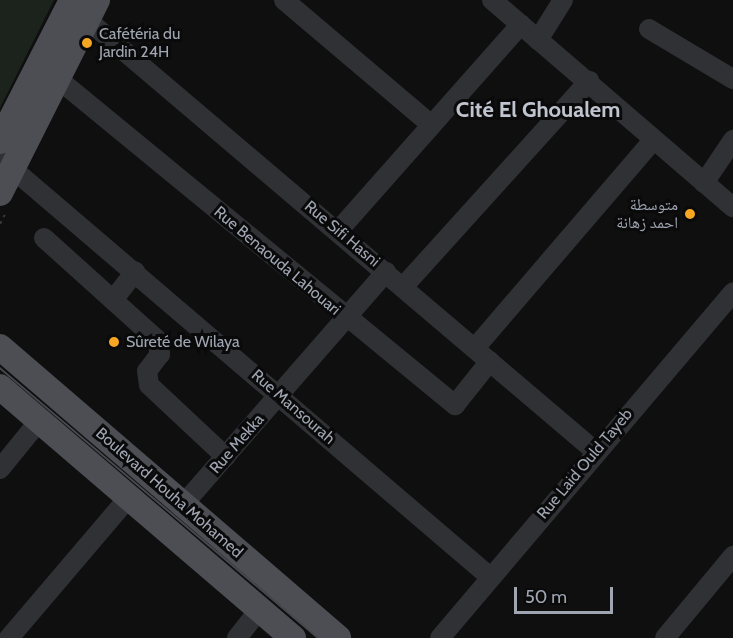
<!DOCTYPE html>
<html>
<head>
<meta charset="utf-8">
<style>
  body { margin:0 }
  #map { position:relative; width:733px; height:638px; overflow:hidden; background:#0f0f10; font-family:Cabin,"Noto Naskh Arabic",sans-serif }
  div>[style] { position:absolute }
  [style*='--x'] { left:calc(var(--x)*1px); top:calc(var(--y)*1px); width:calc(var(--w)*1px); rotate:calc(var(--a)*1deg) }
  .green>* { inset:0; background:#1b231c }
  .path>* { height:2px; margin-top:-1px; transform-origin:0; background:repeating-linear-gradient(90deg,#36383c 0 3px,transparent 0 7.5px) }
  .minor>* { height:20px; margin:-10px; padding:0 10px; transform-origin:10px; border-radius:10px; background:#303135 }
  .major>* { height:26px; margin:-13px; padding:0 13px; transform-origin:13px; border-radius:13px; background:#4c4e54 }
  .tram>* { height:1.5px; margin:-0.75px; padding:0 0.75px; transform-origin:0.75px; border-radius:0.75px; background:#47494e }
  .dots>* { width:16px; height:16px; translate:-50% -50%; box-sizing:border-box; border:3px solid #0a0a0b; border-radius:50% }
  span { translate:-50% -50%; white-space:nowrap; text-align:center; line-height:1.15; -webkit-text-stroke:6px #0a0a0b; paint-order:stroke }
  .poi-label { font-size:16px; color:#9fa6b2 }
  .left { translate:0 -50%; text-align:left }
  .right { translate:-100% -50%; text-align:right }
  .street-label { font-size:16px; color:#9fa6b2 }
  .district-label { font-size:22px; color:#c0c4ce; font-weight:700 }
  .scale { position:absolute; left:514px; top:587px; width:99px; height:27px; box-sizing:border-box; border:3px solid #9fa6b2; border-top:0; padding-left:8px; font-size:18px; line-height:21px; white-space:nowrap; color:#9fa6b2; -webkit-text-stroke:4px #0a0a0b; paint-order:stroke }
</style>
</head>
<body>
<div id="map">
  <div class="green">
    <div style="clip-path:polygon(0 0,54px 0,0 108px)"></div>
  </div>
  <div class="path">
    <div style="--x:0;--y:224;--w:13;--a:-63"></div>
  </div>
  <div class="minor">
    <div style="--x:284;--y:0;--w:192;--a:40.3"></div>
    <div style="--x:492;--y:0;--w:318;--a:40.7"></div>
    <div style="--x:78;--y:12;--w:678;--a:40.34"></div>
    <div style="--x:649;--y:29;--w:98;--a:30.8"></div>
    <div style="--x:538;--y:40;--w:47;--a:-58"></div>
    <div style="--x:58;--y:79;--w:514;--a:39.39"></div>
    <div style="--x:455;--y:405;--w:56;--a:-51.5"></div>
    <div style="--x:0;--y:158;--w:645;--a:40.53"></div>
    <div style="--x:704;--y:183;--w:52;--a:-56"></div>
    <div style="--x:338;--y:231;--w:276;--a:-48.5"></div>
    <div style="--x:44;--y:238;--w:151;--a:42"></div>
    <div style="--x:156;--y:339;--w:16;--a:75"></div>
    <div style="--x:160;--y:354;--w:21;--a:127"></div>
    <div style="--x:147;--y:371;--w:14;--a:82"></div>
    <div style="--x:149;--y:385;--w:105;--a:43.1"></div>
    <div style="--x:403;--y:287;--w:278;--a:-47.9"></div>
    <div style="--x:113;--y:300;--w:36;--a:-52"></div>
    <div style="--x:475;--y:348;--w:274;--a:-49.4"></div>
    <div style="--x:0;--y:469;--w:62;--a:-50.9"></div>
    <div style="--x:181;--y:507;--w:312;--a:-48.9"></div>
    <div style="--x:9;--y:638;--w:184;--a:-49.6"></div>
    <div style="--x:237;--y:638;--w:37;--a:-52"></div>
    <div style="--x:440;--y:638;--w:453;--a:-49.7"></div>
    <div style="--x:665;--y:638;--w:107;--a:-50.3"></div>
  </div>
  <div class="major">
    <div style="--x:0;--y:141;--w:158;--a:-62.9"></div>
    <div style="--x:0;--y:193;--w:216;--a:-63.3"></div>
    <div style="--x:0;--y:347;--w:446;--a:40.7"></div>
    <div style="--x:0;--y:387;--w:386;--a:40.6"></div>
  </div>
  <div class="tram">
    <div style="--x:0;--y:368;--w:417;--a:40.3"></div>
  </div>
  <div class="dots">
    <div style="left:87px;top:43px;background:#f5a622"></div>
    <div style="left:690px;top:214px;background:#f5a622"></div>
    <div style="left:114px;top:342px;background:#f5a622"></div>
  </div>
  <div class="poi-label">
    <span class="left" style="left:99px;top:43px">Cafétéria du<br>Jardin 24H</span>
    <span class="right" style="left:678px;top:214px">متوسطة<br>احمد زهانة</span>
    <span class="left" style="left:126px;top:342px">Sûreté de Wilaya</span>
  </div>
  <div class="street-label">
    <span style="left:342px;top:234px;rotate:40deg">Rue Sifi Hasni</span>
    <span style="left:277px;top:261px;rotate:40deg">Rue Benaouda Lahouari</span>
    <span style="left:293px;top:407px;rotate:41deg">Rue Mansourah</span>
    <span style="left:237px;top:444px;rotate:-49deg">Rue Mekka</span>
    <span style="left:585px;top:464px;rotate:-50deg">Rue Laid Ould Tayeb</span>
    <span style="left:169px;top:493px;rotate:41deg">Boulevard Houha Mohamed</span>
  </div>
  <div class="district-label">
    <span style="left:538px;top:110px">Cité El Ghoualem</span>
  </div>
  <div class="scale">50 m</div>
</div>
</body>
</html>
